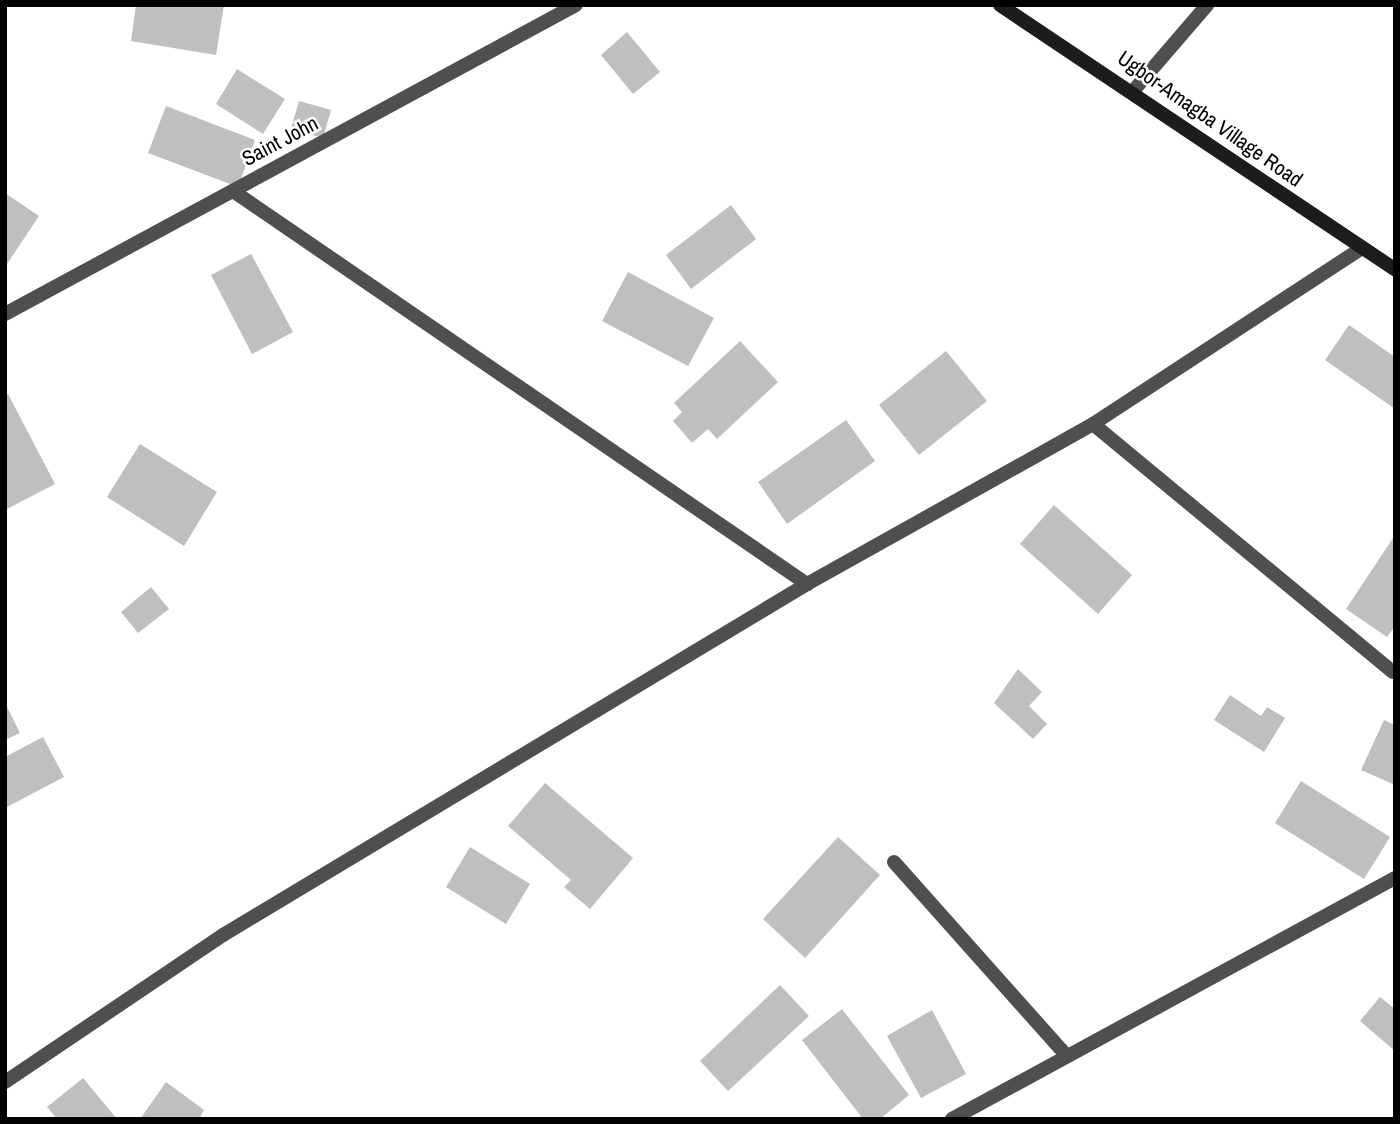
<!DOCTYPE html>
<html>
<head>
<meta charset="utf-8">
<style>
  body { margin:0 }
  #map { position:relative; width:1400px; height:1124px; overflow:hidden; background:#fff; font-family:"Archivo Narrow",sans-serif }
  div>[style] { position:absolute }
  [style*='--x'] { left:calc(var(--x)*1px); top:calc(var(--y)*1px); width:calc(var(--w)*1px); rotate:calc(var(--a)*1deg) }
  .building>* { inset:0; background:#bfbfbf }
  .street>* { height:14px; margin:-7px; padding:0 7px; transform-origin:7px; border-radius:7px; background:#4f4f4f }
  .secondary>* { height:14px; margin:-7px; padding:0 7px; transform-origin:7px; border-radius:7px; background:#1c1c1c }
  span { translate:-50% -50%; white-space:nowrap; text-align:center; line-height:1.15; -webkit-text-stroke:5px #fff; paint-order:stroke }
  .street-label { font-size:21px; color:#000 }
  .frame { position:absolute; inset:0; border:7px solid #000; pointer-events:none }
</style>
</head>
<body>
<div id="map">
  <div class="building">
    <div style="clip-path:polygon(136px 5px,224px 5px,216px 55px,131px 41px)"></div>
    <div style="clip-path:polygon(627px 32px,660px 72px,633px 94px,601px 55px)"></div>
    <div style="clip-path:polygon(237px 69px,285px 99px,263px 134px,216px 104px)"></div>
    <div style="clip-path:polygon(299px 101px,331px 110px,323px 138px,291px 129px)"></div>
    <div style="clip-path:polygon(166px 106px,255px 140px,238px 187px,148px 153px)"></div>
    <div style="clip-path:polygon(5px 193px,39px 216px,5px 267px)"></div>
    <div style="clip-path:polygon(731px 205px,756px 239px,691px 289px,666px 255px)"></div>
    <div style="clip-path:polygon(251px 254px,293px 332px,252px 354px,211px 275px)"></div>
    <div style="clip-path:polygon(628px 272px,714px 318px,688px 366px,602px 321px)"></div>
    <div style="clip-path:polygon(1349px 325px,1395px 357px,1395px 409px,1325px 360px)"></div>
    <div style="clip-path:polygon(740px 341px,778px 382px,717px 439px,708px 429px,692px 443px,673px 421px,682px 412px,674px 403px)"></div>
    <div style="clip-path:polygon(946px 351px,987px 401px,919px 455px,879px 405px)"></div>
    <div style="clip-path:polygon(8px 394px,55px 484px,5px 510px,5px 396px)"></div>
    <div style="clip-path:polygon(846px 420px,875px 461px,787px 524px,758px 482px)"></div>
    <div style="clip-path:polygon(140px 444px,217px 492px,184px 546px,107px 497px)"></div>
    <div style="clip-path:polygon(1054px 505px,1132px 575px,1098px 614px,1020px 544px)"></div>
    <div style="clip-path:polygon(1395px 535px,1395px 626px,1387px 637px,1346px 609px)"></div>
    <div style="clip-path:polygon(151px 587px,169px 609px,138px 633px,121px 612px)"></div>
    <div style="clip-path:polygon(1018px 669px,1042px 692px,1029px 706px,1047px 724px,1033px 739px,994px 703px)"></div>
    <div style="clip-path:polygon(1230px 695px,1261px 716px,1267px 707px,1285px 718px,1264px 752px,1214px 720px)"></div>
    <div style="clip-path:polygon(5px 703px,20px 733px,5px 740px)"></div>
    <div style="clip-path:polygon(1384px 720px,1395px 725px,1395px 785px,1361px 770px)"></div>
    <div style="clip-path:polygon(43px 737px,64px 777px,5px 808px,5px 757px)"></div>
    <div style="clip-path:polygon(1301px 781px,1390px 837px,1364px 879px,1275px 823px)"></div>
    <div style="clip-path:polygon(545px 783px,633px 858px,590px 909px,564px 887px,571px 880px,508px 826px)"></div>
    <div style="clip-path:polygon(838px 837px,880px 875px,805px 958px,763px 919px)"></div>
    <div style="clip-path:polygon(470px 847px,530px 884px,506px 924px,446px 887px)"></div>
    <div style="clip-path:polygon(780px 985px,809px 1016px,728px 1091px,700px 1061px)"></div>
    <div style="clip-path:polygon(1380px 997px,1395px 1009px,1395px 1051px,1360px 1021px)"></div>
    <div style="clip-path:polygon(842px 1009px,909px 1095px,880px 1119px,863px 1119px,802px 1040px)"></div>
    <div style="clip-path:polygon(932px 1010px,966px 1074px,921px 1098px,887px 1036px)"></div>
    <div style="clip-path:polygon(83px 1078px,117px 1119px,57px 1119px,47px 1107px)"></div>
    <div style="clip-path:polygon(166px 1082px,204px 1110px,199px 1119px,140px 1119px)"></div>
  </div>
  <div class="street">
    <div style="--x:1134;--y:90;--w:112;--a:-49.3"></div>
    <div style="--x:233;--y:191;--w:696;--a:34.4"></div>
    <div style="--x:5;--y:314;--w:649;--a:-28.42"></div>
    <div style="--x:1093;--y:424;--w:389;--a:39.6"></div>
    <div style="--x:894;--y:862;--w:257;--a:48.3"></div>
    <div style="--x:5;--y:1082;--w:263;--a:-34"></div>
    <div style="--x:223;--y:935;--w:681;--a:-31.01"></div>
    <div style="--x:807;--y:584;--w:328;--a:-29.2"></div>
    <div style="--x:1093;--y:424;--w:319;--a:-33.2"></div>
    <div style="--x:952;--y:1119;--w:504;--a:-28.55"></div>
  </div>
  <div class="secondary">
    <div style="--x:1000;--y:5;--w:475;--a:33.8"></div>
  </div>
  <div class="street-label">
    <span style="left:1210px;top:119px;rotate:35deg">Ugbor-Amagba Village Road</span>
    <span style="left:280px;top:141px;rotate:-28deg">Saint John</span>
  </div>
  <div class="frame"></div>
</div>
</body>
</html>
